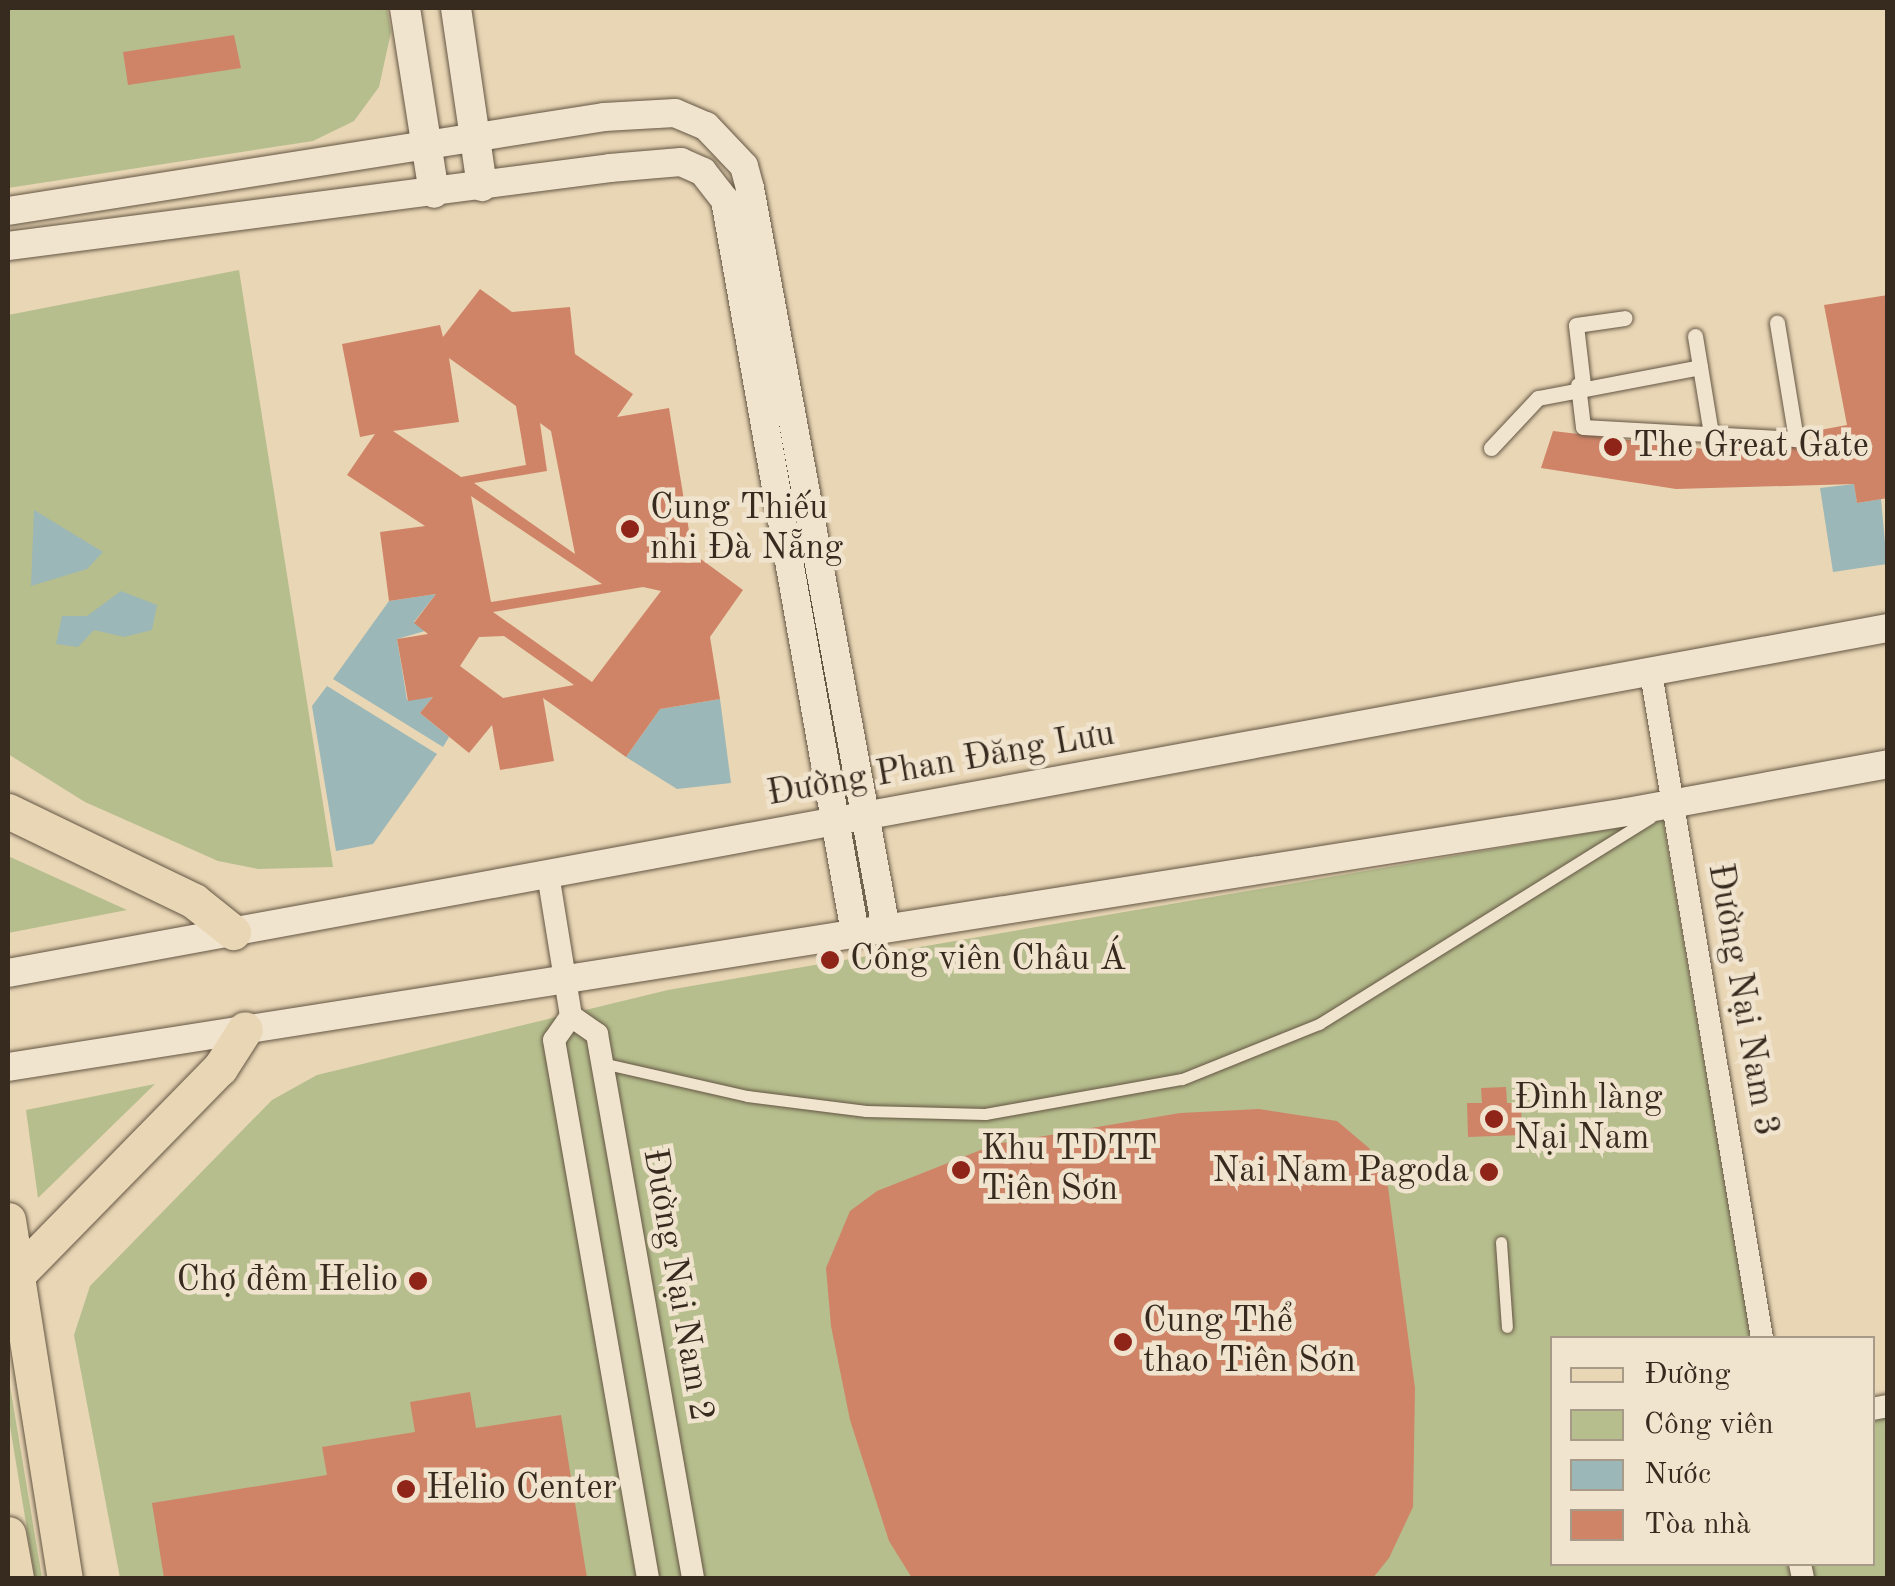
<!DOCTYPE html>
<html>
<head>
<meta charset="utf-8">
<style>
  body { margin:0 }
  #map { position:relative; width:1895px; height:1586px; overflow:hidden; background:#e9d6b5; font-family:"Old Standard TT",serif }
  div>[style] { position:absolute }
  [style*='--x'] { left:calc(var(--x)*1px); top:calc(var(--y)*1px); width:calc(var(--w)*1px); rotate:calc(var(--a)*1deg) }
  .green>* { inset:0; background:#b6be8d }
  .water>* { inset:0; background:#9bb7b7 }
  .building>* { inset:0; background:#cf8467 }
  .roads { filter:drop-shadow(0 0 2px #645644) drop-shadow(0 0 2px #645644) }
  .service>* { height:11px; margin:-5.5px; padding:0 5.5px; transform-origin:5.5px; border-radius:5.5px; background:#f1e4cf }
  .pedestrian>* { height:15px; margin:-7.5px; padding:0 7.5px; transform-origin:7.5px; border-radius:7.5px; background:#f1e4cf }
  .minor>* { height:22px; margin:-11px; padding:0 11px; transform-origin:11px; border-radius:11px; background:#f1e4cf }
  .tertiary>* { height:28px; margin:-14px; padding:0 14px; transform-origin:14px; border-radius:14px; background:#f1e4cf }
  .secondary>* { height:30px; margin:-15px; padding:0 15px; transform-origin:15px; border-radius:15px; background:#f1e4cf }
  .primary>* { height:35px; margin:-17.5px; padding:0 17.5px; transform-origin:17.5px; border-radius:17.5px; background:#e9d6b5 }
  .dots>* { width:28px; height:28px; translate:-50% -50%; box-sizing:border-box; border:5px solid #f1e4cf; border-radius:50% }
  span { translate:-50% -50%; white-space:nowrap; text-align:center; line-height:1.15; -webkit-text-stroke:9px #f1e4cf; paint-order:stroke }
  .poi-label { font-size:35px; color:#372b1f }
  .left { translate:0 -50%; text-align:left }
  .right { translate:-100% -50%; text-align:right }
  .street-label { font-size:35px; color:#372b1f }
  .frame { position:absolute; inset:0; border:10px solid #372b1f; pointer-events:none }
  .legend { position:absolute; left:1550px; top:1336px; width:325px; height:230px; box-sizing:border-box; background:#f1e4cf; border:2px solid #a79a89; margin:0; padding:12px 18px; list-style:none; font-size:30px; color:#372b1f }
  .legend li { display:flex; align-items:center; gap:20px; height:50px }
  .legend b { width:50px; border:2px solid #a79a89 }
</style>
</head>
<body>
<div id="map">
  <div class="green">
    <div style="clip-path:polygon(8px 8px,387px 8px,391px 32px,379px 87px,354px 121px,313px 141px,8px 188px)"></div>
    <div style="clip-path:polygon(239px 270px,333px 867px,258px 869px,218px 861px,85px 802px,8px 754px,8px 315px)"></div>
    <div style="clip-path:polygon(1663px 820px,1751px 1338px,1552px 1338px,1552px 1564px,1872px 1564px,1873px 1415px,1887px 1413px,1887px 1578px,120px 1578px,74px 1335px,90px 1286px,272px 1100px,317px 1075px,668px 990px)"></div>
    <div style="clip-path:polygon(8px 856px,127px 910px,8px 933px)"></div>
    <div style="clip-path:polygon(155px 1084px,38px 1198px,26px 1110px)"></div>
    <div style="clip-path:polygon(8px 1374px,42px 1578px,35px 1578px,8px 1414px)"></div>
  </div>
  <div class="water">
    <div style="clip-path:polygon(1854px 484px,1857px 503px,1881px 499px,1887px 564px,1833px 572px,1820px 488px)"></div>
    <div style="clip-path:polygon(34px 510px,103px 552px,87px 569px,31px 586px)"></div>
    <div style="clip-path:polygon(121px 591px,157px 605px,152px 630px,124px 637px,94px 630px,78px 647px,56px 644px,62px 616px,87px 616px)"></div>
    <div style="clip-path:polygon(436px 594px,414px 622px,425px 631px,397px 639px,407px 700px,433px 697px,420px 713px,449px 737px,443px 747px,333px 679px,389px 601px)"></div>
    <div style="clip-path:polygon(327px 686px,437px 754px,373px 844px,336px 851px,312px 706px)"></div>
    <div style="clip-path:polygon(720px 699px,731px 783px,677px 789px,626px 757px,660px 709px)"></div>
  </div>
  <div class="building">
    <div style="clip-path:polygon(234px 35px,241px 68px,128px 85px,123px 52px)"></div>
    <div style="clip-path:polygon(evenodd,480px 289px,512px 312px,570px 307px,575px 354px,633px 394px,617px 417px,669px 408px,690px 537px,675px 540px,743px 590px,710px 637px,720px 699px,660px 709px,626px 757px,543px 698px,554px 761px,500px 770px,492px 725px,469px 753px,420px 713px,433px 697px,408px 701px,397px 639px,428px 634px,414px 623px,436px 594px,389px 601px,380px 532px,425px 526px,347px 475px,375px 434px,360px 437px,342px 344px,440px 325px,443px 337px,480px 289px,449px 358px,516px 406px,526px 465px,461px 477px,393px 431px,459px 422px,449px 358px,480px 289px,540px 423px,551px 431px,575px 554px,474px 483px,547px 471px,540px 423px,480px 289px,471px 496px,602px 584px,491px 602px,471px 496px,480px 289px,643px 587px,661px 591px,592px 682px,493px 612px,643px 587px,480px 289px,504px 636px,574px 685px,503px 698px,460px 666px,479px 637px,504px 636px)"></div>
    <div style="clip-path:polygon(1888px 295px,1888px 498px,1857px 503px,1854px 484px,1676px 489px,1541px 468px,1553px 431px,1705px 449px,1823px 446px,1820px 430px,1847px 425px,1824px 305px)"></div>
    <div style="clip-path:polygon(1506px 1087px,1507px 1103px,1521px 1103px,1522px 1135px,1468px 1137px,1467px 1103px,1482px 1103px,1481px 1088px)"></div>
    <div style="clip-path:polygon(1259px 1109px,1337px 1121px,1369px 1148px,1388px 1187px,1415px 1388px,1413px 1507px,1389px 1558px,1373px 1578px,912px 1578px,889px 1541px,850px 1420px,831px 1326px,826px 1268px,850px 1211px,877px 1191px,996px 1144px,1180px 1113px)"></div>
    <div style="clip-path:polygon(470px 1392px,476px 1428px,561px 1415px,587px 1578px,164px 1578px,152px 1503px,327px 1475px,322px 1447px,415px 1432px,410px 1402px)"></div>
  </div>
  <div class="roads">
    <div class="service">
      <div style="--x:602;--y:1063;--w:149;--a:12.8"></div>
      <div style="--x:747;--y:1096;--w:120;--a:7.2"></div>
      <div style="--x:866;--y:1111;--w:119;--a:1.4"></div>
      <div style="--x:985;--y:1114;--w:200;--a:-10.1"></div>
      <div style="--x:1182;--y:1079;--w:148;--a:-21.9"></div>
      <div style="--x:1319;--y:1024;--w:390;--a:-31.9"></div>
      <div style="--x:1501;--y:1242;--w:85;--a:86"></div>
    </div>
    <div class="pedestrian">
      <div style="--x:1695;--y:336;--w:105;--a:80.7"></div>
      <div style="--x:1578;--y:385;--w:42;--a:83.2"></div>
      <div style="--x:1583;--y:427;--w:213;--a:3.2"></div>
      <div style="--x:1796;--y:439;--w:118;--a:-99.3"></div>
      <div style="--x:1583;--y:385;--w:60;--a:-96.7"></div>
      <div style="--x:1576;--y:325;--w:49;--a:-8.1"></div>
      <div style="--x:1491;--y:448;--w:69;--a:-46.8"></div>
      <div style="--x:1538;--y:398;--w:165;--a:-10.8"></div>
    </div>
    <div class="minor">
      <div style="--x:1651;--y:673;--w:674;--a:80.52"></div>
      <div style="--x:548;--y:874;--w:144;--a:80.8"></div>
      <div style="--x:571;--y:1016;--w:29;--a:125"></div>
      <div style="--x:554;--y:1040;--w:546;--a:80.09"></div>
      <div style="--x:571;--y:1016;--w:32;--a:35"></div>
      <div style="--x:597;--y:1034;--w:552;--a:79.99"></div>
      <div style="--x:1872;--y:1409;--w:16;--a:-11"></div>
      <div style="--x:1800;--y:1564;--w:14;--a:78"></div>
    </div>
    <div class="tertiary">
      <div style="--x:8;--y:211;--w:603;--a:-8.96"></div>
      <div style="--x:604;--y:117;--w:71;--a:-3.2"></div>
      <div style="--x:675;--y:113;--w:34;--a:23"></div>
      <div style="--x:706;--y:126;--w:55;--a:46.5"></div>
      <div style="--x:744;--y:166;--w:23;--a:75"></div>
      <div style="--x:750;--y:188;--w:753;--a:79.6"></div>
      <div style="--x:8;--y:246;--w:607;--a:-7.38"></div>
      <div style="--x:610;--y:168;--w:71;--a:-4.8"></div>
      <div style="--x:681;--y:162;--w:24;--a:24"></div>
      <div style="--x:703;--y:172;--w:36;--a:52"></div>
      <div style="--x:725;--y:200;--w:744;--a:79.94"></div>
      <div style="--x:8;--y:973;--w:1911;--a:-10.4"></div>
      <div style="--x:8;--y:1067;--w:1639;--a:-8.95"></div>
      <div style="--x:1627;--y:812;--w:265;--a:-10.4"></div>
    </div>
    <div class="secondary">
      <div style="--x:405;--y:8;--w:187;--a:81.1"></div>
      <div style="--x:456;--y:8;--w:180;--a:81.7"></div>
    </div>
    <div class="primary">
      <div style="--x:8;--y:811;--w:207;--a:25.8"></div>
      <div style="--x:194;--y:901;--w:50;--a:38.5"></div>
      <div style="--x:8;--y:1220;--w:363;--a:81"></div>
      <div style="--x:17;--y:1275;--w:290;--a:-45.6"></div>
      <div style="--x:220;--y:1068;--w:46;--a:-57.3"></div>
      <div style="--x:8;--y:1534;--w:45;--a:79.7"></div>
    </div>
  </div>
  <div class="dots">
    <div style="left:1613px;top:447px;background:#8f2418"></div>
    <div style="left:630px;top:529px;background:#8f2418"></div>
    <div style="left:830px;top:960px;background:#8f2418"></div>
    <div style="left:1494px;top:1119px;background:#8f2418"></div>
    <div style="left:961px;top:1170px;background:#8f2418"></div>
    <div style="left:1489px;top:1172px;background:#8f2418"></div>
    <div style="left:418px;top:1281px;background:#8f2418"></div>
    <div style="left:1123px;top:1342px;background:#8f2418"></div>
    <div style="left:406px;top:1489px;background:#8f2418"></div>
  </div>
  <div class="poi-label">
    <span class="left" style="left:1633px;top:447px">The Great Gate</span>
    <span class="left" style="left:650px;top:529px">Cung Thiếu<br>nhi Đà Nẵng</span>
    <span class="left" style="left:850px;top:960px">Công viên Châu Á</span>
    <span class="left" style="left:1514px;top:1119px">Đình làng<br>Nại Nam</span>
    <span class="left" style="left:981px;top:1170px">Khu TDTT<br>Tiên Sơn</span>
    <span class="right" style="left:1469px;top:1172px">Nai Nam Pagoda</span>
    <span class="right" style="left:398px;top:1281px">Chợ đêm Helio</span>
    <span class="left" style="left:1143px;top:1342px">Cung Thể<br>thao Tiên Sơn</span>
    <span class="left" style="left:426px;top:1489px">Helio Center</span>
  </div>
  <div class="street-label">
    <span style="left:941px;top:765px;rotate:-10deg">Đường Phan Đăng Lưu</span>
    <span style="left:1742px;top:1000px;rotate:80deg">Đường Nại Nam 3</span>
    <span style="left:677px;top:1285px;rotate:80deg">Đường Nại Nam 2</span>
  </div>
  <div class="frame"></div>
  <ul class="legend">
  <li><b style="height:12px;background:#e9d6b5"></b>Đường</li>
  <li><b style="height:28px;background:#b6be8d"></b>Công viên</li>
  <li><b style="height:28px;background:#9bb7b7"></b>Nước</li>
  <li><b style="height:28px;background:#cf8467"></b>Tòa nhà</li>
  </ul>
</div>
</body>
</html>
